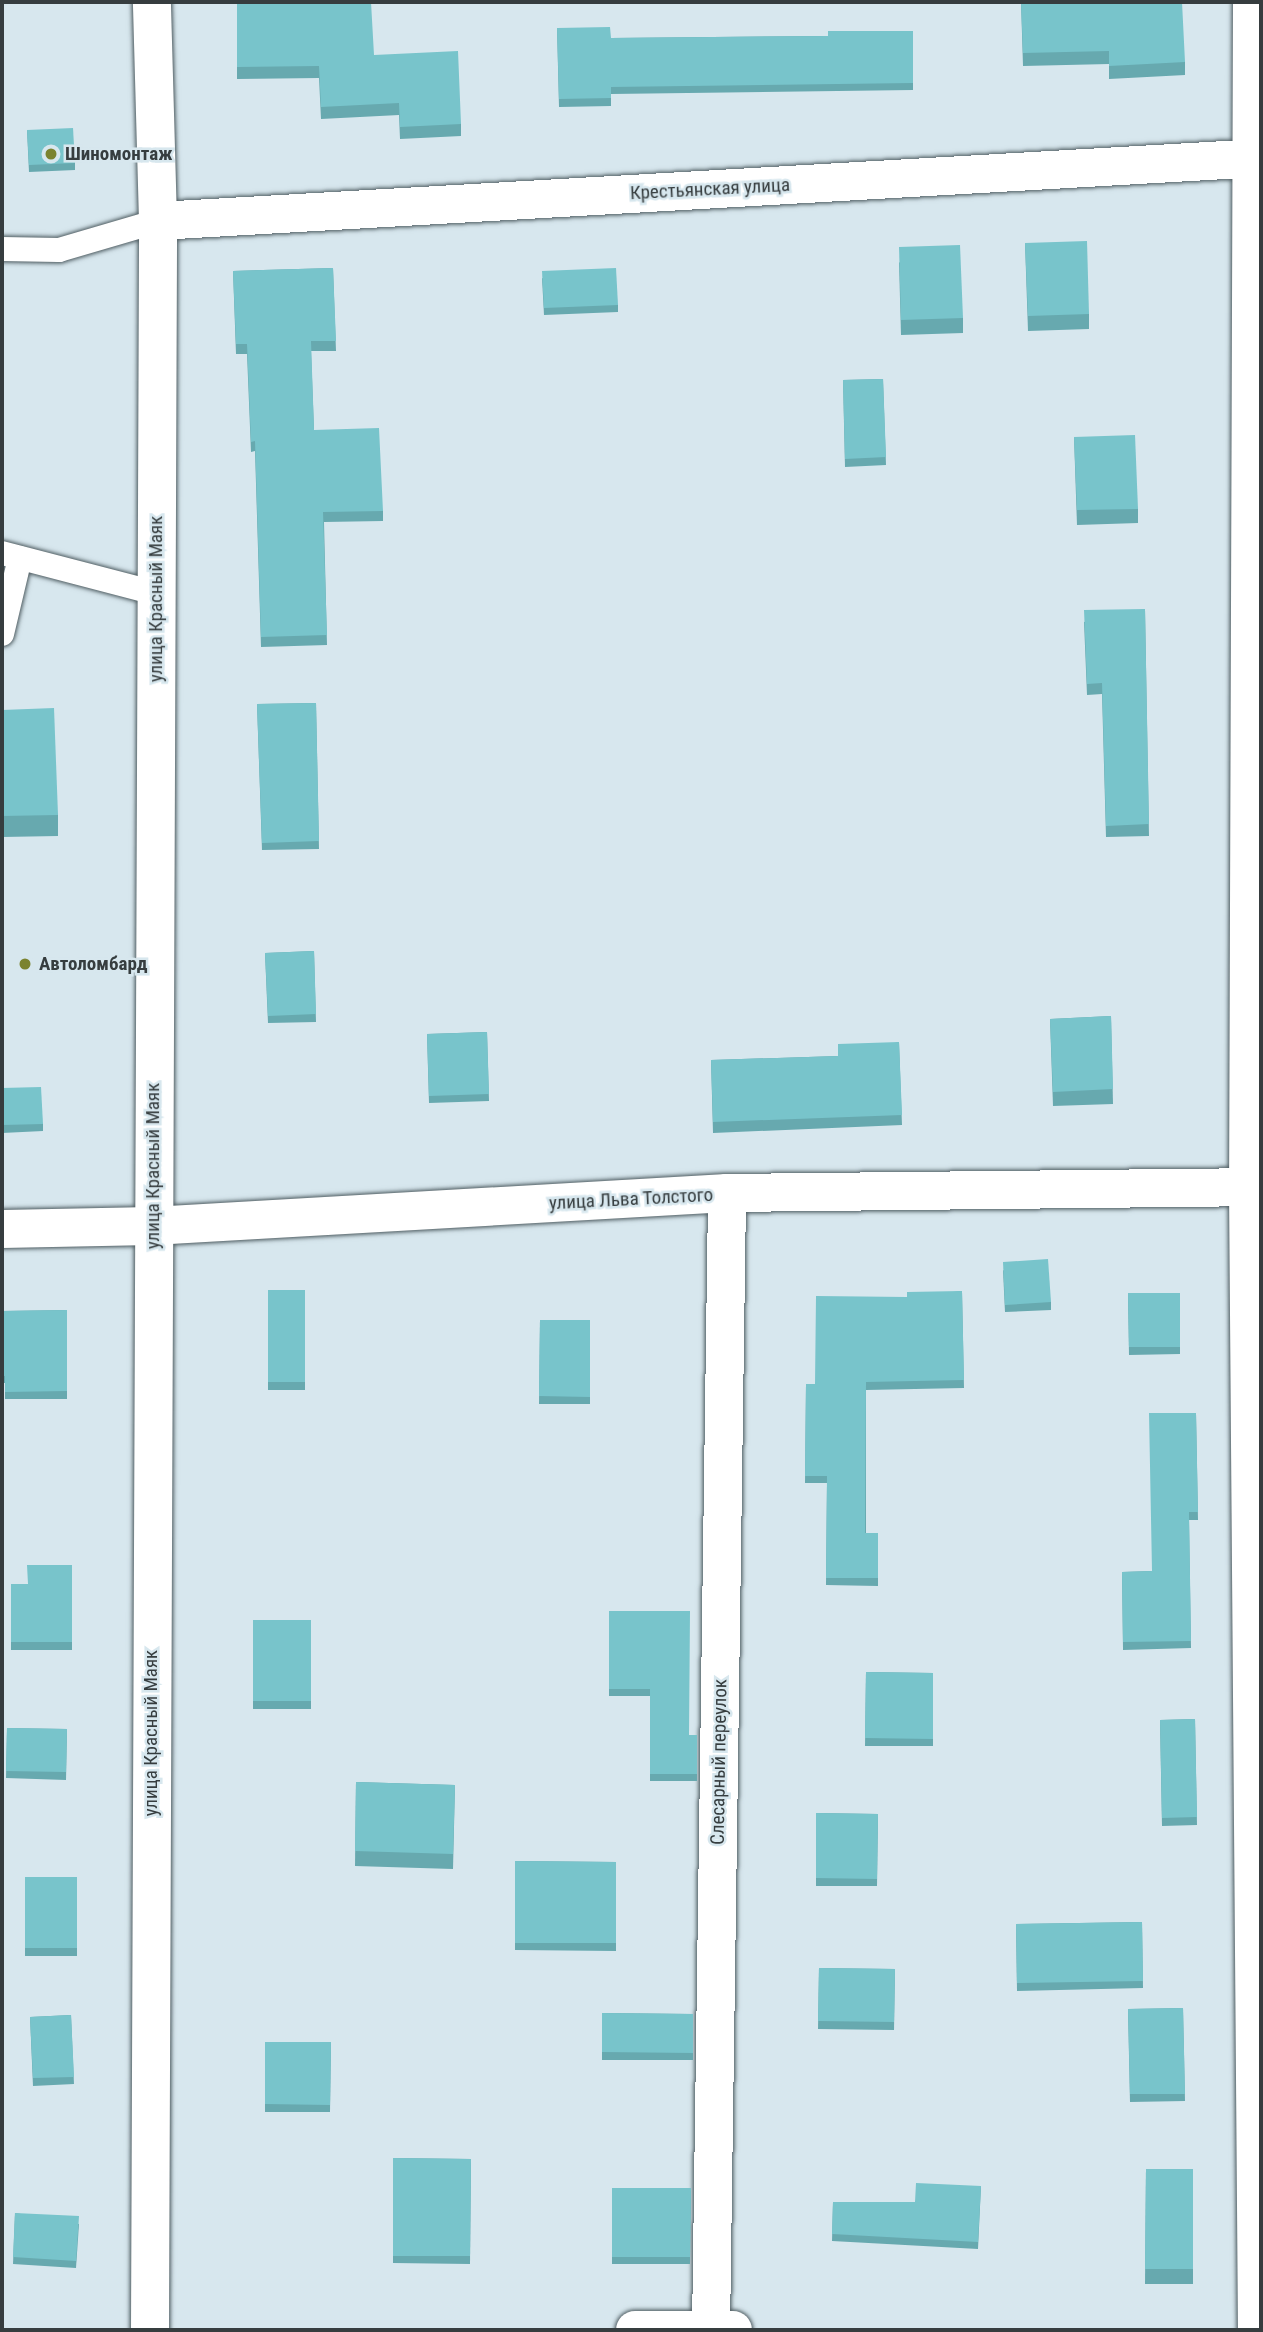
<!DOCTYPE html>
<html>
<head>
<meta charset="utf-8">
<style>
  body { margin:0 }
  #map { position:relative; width:1263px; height:2332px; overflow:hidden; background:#d7e7ee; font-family:"Roboto Condensed",sans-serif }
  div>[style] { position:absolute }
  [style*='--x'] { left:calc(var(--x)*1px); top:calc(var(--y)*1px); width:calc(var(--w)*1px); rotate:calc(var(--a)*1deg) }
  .roads { filter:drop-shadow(0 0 2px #505e63) drop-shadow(0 0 2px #505e63) }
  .lane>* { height:24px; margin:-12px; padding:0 12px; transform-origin:12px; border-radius:12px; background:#fff }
  .street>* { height:38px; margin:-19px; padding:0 19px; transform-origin:19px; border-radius:19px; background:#fff }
  .primary>* { height:38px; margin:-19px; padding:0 19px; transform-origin:19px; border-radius:19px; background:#fff }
  .wall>* { inset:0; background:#67a9af }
  .building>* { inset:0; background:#78c4cb }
  .dots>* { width:19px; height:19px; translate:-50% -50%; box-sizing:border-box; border:4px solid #d7e7ee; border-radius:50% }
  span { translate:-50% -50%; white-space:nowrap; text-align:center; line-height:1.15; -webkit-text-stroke:5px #d7e7ee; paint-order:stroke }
  .poi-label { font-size:19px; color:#363d3f; font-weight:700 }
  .left { translate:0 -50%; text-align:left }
  .street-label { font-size:19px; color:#363d3f }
  .frame { position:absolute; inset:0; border:4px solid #363d3f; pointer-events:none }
</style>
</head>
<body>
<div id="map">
  <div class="roads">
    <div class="lane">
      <div style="--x:2;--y:249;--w:57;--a:1"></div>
      <div style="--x:59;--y:250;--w:103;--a:-16.3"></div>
      <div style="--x:2;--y:553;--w:159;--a:14.6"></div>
      <div style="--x:2;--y:634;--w:78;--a:-76.7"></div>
    </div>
    <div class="street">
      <div style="--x:1252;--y:2;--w:1185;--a:90.19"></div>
      <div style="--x:1248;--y:1187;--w:1143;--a:89.55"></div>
      <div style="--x:158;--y:221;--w:1105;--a:-3.27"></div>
      <div style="--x:2;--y:1229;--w:150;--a:-1.1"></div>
      <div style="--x:152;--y:1226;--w:576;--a:-3.28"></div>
      <div style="--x:727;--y:1193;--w:534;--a:-0.64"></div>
      <div style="--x:635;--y:2330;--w:98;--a:0"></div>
      <div style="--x:711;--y:2330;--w:1137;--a:-89.19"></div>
    </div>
    <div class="primary">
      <div style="--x:150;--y:2330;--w:2109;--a:-89.78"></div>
      <div style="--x:158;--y:221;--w:219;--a:-91.6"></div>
    </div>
  </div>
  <div class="wall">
    <div style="clip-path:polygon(237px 2px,374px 55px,461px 124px,461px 136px,400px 139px,399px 115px,321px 119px,319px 78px,237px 79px)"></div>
    <div style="clip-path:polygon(1021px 2px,1185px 62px,1185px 75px,1109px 79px,1109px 64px,1023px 66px)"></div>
    <div style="clip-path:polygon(557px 28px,611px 38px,828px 36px,913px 31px,913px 90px,611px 94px,611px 106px,559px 107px)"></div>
    <div style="clip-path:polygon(27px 130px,75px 163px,75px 170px,29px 172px)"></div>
    <div style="clip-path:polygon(1025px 243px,1089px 314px,1089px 329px,1028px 331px)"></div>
    <div style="clip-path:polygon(899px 262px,963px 318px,963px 333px,901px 335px)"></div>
    <div style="clip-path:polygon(333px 268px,336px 351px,311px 351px,314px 430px,383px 511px,383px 521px,324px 522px,327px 645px,261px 647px,255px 451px,251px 452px,247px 354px,236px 354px,233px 271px)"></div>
    <div style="clip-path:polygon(542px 278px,618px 305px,618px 312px,544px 315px)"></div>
    <div style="clip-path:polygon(883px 379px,886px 465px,845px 467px,843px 380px)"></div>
    <div style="clip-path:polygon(1074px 437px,1138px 509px,1138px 523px,1077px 525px)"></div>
    <div style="clip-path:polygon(1145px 609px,1149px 836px,1106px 837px,1102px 694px,1087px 695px,1084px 622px)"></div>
    <div style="clip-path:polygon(316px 703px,319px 849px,262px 850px,257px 704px)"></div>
    <div style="clip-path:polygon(2px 710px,58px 815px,58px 836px,2px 837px)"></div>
    <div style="clip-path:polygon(314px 951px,316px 1022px,268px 1023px,265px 953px)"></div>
    <div style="clip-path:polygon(1111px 1016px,1113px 1104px,1053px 1106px,1050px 1019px)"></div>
    <div style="clip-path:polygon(487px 1032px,489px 1101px,429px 1103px,427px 1034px)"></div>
    <div style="clip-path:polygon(899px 1042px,902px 1125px,713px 1133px,711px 1060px,838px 1056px)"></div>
    <div style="clip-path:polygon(2px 1088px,43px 1124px,43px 1131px,2px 1133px)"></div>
    <div style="clip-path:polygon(1003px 1270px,1051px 1302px,1051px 1310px,1005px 1312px)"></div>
    <div style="clip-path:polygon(268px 1290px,305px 1290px,305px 1390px,268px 1390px)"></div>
    <div style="clip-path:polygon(962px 1291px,964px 1388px,866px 1390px,866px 1533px,878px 1533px,878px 1586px,826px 1585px,827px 1483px,805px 1483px,806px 1384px,815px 1384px,907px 1297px)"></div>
    <div style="clip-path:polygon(1128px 1293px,1180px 1293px,1180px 1354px,1129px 1355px)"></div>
    <div style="clip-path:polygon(67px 1310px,67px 1399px,5px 1399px,5px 1383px,2px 1383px,2px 1311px)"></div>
    <div style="clip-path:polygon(540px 1320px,590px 1320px,590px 1404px,539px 1404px)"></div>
    <div style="clip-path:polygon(1196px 1413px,1198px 1520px,1189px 1520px,1191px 1648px,1123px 1650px,1122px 1572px,1152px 1571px)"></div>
    <div style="clip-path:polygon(72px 1565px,72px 1650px,11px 1650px,11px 1584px,28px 1584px)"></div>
    <div style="clip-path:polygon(609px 1611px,689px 1735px,697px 1735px,697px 1781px,650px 1781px,650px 1696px,609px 1696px)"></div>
    <div style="clip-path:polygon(253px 1620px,311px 1620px,311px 1709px,253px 1709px)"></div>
    <div style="clip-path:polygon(866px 1672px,933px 1673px,933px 1746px,865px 1746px)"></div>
    <div style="clip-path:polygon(1195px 1719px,1197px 1825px,1162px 1826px,1160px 1720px)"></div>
    <div style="clip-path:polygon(7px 1728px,67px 1729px,66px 1780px,6px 1778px)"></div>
    <div style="clip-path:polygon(356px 1782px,455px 1785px,453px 1869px,355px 1866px)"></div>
    <div style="clip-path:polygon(816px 1813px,878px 1814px,877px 1886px,816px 1886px)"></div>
    <div style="clip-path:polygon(515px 1861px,616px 1862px,616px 1951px,515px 1950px)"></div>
    <div style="clip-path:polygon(25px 1877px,77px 1877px,77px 1956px,25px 1956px)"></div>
    <div style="clip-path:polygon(1142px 1922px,1143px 1988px,1017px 1991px,1016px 1924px)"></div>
    <div style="clip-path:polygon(819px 1968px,895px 1969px,894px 2030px,818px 2029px)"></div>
    <div style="clip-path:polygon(1183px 2008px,1185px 2101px,1130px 2102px,1128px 2009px)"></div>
    <div style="clip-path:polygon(602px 2013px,693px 2014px,693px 2060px,602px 2060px)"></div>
    <div style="clip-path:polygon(71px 2015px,74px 2084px,33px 2086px,30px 2017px)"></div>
    <div style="clip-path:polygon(265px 2042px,331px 2042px,330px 2112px,265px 2112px)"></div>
    <div style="clip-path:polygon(393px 2158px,471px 2159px,470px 2264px,393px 2263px)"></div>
    <div style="clip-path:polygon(1146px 2169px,1193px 2169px,1193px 2284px,1145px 2284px)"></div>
    <div style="clip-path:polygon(981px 2186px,978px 2249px,832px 2241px,833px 2202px,915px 2202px)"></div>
    <div style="clip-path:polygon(612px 2188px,691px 2188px,690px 2264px,612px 2264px)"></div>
    <div style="clip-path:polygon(15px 2213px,79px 2224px,76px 2268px,13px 2264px)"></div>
  </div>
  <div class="building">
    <div style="clip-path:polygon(237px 2px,371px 2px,374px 55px,458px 51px,461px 124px,400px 127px,399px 103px,321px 107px,319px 66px,237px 67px)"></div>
    <div style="clip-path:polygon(1021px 2px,1182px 2px,1185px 62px,1109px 66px,1109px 51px,1023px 53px)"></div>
    <div style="clip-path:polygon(610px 27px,611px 38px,828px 36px,828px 31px,913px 31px,913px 83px,611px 87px,611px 98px,559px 99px,557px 28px)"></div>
    <div style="clip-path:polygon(73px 128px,75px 163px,29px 165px,27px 130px)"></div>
    <div style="clip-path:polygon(1087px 241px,1089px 314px,1028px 316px,1025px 243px)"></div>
    <div style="clip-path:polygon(960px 245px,963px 318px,901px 320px,899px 247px)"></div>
    <div style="clip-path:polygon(333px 268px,336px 341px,311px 341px,314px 430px,379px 428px,383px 511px,323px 512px,327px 635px,261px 637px,255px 441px,251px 442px,247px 344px,236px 344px,233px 271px)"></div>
    <div style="clip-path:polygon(616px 268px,618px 305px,544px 308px,542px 271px)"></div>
    <div style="clip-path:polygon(883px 379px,886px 457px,845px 459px,843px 380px)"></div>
    <div style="clip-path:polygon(1135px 435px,1138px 509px,1077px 510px,1074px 437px)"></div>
    <div style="clip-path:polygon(1145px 609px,1149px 824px,1106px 826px,1102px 683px,1087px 684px,1084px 610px)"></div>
    <div style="clip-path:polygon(316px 703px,319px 841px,262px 843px,257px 704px)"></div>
    <div style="clip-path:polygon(54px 708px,58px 815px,2px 816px,2px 710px)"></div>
    <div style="clip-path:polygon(314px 951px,316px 1014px,268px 1016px,265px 953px)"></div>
    <div style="clip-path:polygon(1111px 1016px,1113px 1089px,1053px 1092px,1050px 1019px)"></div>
    <div style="clip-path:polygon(487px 1032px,489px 1094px,429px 1096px,427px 1034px)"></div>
    <div style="clip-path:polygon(899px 1042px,902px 1115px,713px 1122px,711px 1060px,838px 1056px,838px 1044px)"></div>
    <div style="clip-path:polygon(41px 1087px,43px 1124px,2px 1125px,2px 1088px)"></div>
    <div style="clip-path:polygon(1048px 1259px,1051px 1302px,1005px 1305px,1003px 1262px)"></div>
    <div style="clip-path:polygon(268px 1290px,305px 1290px,305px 1382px,268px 1382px)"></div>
    <div style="clip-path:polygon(962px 1291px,964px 1380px,866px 1382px,865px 1533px,878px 1533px,878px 1578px,826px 1578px,827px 1476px,805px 1476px,806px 1384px,815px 1384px,816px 1296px,907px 1297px,907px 1292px)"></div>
    <div style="clip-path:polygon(1128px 1293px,1180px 1293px,1180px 1347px,1129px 1347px)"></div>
    <div style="clip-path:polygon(67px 1310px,67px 1391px,5px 1392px,5px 1376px,2px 1376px,2px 1311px)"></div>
    <div style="clip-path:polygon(540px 1320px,590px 1320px,590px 1397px,539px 1396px)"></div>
    <div style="clip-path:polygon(1149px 1413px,1196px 1413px,1198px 1512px,1189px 1512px,1191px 1641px,1123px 1642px,1122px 1572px,1152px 1571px)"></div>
    <div style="clip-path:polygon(27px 1565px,72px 1565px,72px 1642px,11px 1642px,11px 1584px,28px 1584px)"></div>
    <div style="clip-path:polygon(609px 1611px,690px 1611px,689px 1735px,697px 1735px,697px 1774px,650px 1774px,650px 1689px,609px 1689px)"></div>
    <div style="clip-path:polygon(253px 1620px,311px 1620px,311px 1701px,253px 1701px)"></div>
    <div style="clip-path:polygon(866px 1672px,933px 1673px,933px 1739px,865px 1738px)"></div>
    <div style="clip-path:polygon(1195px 1719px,1197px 1817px,1162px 1818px,1160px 1720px)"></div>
    <div style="clip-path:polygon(7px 1728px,67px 1729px,66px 1772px,6px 1771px)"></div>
    <div style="clip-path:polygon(356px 1782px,455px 1785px,453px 1854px,355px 1851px)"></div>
    <div style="clip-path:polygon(816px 1813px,878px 1814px,877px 1879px,816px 1878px)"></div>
    <div style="clip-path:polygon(515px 1861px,616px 1862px,616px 1943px,515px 1943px)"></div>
    <div style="clip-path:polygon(25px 1877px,77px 1877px,77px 1948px,25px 1948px)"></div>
    <div style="clip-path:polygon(1142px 1922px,1143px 1981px,1017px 1983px,1016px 1924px)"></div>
    <div style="clip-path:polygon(819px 1968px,895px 1969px,894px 2022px,818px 2021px)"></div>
    <div style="clip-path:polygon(1183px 2008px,1185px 2094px,1130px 2094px,1128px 2009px)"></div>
    <div style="clip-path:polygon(602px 2013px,693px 2014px,693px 2053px,602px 2052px)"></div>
    <div style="clip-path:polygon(71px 2015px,74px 2077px,33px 2078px,30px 2017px)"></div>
    <div style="clip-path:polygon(265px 2042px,331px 2042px,330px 2105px,265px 2104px)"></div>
    <div style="clip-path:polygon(393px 2158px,471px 2159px,470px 2256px,393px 2256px)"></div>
    <div style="clip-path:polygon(1146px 2169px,1193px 2169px,1193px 2269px,1145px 2269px)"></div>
    <div style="clip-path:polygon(916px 2183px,981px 2186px,978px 2242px,832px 2234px,833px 2202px,915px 2202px)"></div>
    <div style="clip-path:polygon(612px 2188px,691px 2188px,690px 2257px,612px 2257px)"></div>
    <div style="clip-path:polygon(15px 2213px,79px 2216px,76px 2261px,13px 2257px)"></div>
  </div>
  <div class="dots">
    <div style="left:51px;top:154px;background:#7b832f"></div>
    <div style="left:25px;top:964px;background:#7b832f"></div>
  </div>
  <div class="poi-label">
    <span class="left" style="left:65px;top:154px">Шиномонтаж</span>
    <span class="left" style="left:39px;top:964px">Автоломбард</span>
  </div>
  <div class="street-label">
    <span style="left:710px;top:189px;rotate:-3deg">Крестьянская улица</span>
    <span style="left:156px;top:599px;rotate:-90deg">улица Красный Маяк</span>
    <span style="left:153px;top:1166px;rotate:-90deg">улица Красный Маяк</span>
    <span style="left:631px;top:1199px;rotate:-3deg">улица Льва Толстого</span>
    <span style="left:151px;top:1733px;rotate:-90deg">улица Красный Маяк</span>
    <span style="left:719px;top:1762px;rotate:-89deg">Слесарный переулок</span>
  </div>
  <div class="frame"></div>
</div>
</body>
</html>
